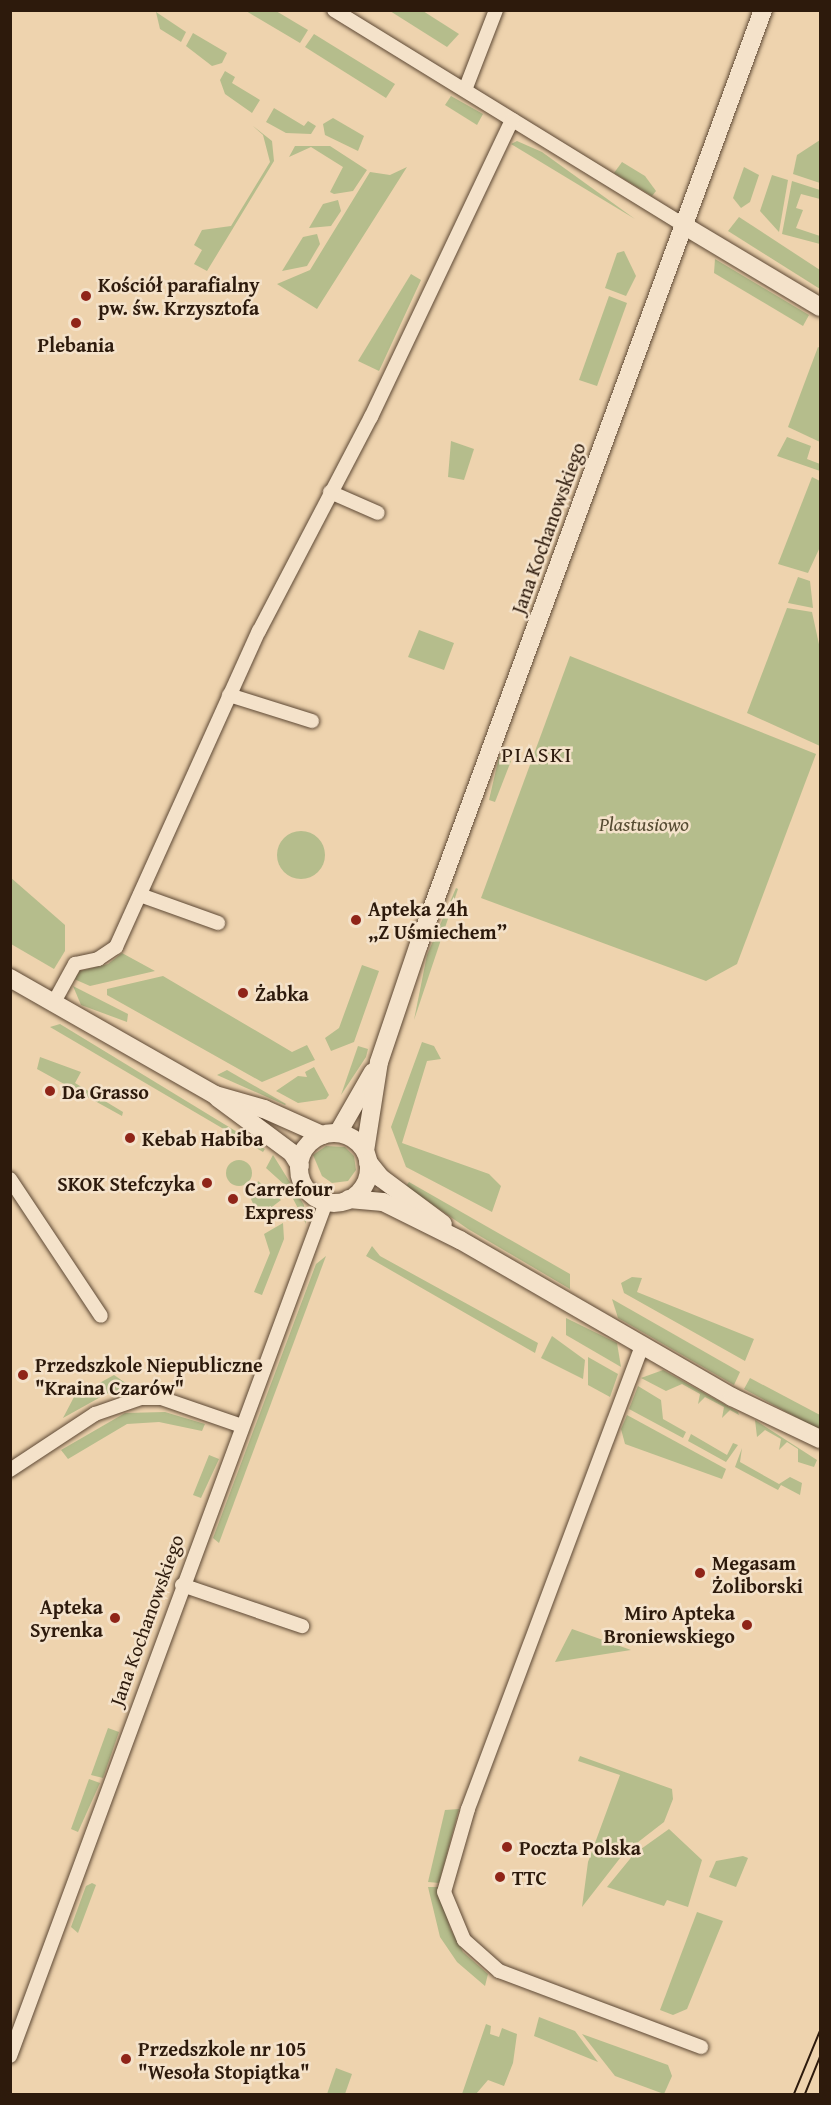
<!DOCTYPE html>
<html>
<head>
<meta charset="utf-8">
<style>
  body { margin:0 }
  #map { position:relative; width:831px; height:2105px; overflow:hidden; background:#eed3ae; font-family:"Gentium Book Plus",serif }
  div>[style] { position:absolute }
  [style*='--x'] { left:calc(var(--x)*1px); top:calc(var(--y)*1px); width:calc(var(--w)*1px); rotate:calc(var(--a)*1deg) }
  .green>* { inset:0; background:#b5bd8c }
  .round { border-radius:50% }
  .roads { filter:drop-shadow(0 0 2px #5d4834) drop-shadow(0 0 2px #5d4834) }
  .minor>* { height:14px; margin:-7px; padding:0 7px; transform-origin:7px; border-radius:7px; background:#f4e2ca }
  .tertiary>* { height:18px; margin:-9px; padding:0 9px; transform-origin:9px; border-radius:9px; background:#f4e2ca }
  .tertiary>.ring { margin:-9px; padding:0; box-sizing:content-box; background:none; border:18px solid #f4e2ca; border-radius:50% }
  .tram>* { height:1.5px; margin:-0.75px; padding:0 0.75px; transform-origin:0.75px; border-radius:0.75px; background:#2d1a0c }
  .dots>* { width:16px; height:16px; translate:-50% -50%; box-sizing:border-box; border:3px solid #f4e2ca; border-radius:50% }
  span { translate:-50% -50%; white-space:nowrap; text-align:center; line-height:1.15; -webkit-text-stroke:5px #f4e2ca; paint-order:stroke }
  .poi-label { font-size:20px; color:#2d1a0c; font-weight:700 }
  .left { translate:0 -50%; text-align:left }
  .right { translate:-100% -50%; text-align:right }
  .street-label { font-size:20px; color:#2d1a0c }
  .park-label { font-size:20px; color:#564b32; font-style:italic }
  .quarter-label { font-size:22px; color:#2d1a0c; letter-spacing:1.5px }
  .frame { position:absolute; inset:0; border:12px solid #2d1a0c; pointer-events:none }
</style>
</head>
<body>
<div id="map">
  <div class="green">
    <div style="clip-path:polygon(246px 11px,276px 11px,308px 30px,300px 43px)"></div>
    <div style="clip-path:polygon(390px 11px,423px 11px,459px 34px,447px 47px)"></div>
    <div style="clip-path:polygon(156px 12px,186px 32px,181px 42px,160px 29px)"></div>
    <div style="clip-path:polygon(193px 33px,227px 53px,222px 63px,212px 66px,186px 46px)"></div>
    <div style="clip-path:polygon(314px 34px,395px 84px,386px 98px,305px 47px)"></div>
    <div style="clip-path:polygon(225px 71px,235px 77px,232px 83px,260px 100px,252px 113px,225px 94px,220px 80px)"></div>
    <div style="clip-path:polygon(451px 96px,483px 114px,477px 125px,445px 105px)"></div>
    <div style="clip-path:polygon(274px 108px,304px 126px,308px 121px,316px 126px,311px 134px,286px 133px,266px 122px)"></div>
    <div style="clip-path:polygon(333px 118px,364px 136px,358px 151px,325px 135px,323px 124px)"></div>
    <div style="clip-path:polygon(253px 126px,272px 141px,274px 161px,207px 271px,194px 264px,202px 250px,194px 245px,202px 230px,231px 226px,270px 162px,263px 135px)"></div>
    <div style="clip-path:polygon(820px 140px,820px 183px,793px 174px,797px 155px)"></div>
    <div style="clip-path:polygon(517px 141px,542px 152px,635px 219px,511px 144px)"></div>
    <div style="clip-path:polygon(295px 146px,330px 146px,367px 170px,353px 191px,334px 194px,330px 192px,343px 167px,311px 147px,289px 157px)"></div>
    <div style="clip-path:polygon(622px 162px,645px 176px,656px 191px,652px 196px,614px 173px)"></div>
    <div style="clip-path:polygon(407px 167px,317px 309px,277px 284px,310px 270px,370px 172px,390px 175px)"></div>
    <div style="clip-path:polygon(744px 167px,759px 175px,750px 202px,741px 208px,733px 198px)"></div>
    <div style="clip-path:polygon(772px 175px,788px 180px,779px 232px,760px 211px)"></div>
    <div style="clip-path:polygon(792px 181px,820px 190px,820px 199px,801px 194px,796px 208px,803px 210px,796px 228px,820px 236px,820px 244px,782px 234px)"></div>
    <div style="clip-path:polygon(338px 200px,341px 211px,331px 226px,309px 228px,323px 204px)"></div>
    <div style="clip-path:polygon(739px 217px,820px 270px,820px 289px,728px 231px)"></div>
    <div style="clip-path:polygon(317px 234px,320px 244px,307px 266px,282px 271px,303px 237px)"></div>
    <div style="clip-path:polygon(624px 251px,636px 276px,626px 296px,605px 288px,617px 253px)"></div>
    <div style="clip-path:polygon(715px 259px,809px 315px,803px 326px,714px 273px)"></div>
    <div style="clip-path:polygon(411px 274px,421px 280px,379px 371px,358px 361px)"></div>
    <div style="clip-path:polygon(609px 296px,627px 303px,597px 386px,579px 380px)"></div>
    <div style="clip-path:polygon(818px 347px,820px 348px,820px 442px,788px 427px)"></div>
    <div style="clip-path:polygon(787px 437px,811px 446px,807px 459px,820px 464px,820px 471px,777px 456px)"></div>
    <div style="clip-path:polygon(451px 441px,474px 449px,464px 480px,448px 477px)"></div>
    <div style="clip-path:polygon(812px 477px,820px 481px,820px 547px,808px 573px,778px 564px)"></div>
    <div style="clip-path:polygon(798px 577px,810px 581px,813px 608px,788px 603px)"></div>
    <div style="clip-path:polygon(787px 608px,812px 612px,820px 649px,820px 746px,747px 713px)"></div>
    <div style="clip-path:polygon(419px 630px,454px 643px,444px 670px,408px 657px)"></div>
    <div style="clip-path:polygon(570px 656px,816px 754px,737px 964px,706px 981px,481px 898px)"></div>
    <div style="clip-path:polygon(499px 757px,511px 761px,495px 802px,489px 800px)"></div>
    <div class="round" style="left:277px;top:831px;width:48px;height:48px"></div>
    <div style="clip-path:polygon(10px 877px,65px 925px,65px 951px,54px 969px,11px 944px)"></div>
    <div style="clip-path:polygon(456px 888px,458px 889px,414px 1020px,427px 955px)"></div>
    <div style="clip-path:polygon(122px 953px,155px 971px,90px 986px,74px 979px,80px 971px,108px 964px)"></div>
    <div style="clip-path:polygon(362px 965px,379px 971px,354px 1042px,331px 1051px,325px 1038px,339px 1028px)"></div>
    <div style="clip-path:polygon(163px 976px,292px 1052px,307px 1045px,315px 1060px,262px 1082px,107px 995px,107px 989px)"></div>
    <div style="clip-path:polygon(73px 986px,128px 1014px,127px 1022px,81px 1005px)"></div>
    <div style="clip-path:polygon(60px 1024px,265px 1149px,263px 1152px,50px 1027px)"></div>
    <div style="clip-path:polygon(422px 1042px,434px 1046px,441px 1059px,427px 1061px,402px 1143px,489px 1174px,501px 1186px,492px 1212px,406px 1167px,391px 1127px)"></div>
    <div style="clip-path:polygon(358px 1046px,368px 1049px,366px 1057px,341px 1095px)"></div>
    <div style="clip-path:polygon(40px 1057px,81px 1072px,75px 1083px,123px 1112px,122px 1116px,37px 1069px)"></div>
    <div style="clip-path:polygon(314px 1067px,329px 1095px,326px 1099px,298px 1103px,276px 1091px,298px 1076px,307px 1077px,305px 1072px)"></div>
    <div style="clip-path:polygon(227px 1070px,286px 1104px,285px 1105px,217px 1075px)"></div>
    <div style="clip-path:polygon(326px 1146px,345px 1147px,354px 1156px,356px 1170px,348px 1181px,332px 1183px,322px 1176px,313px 1155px)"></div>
    <div style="clip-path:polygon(273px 1155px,304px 1205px,306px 1224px,287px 1187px,266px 1168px)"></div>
    <div class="round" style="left:226px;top:1160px;width:26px;height:26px"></div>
    <div style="clip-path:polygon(258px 1181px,281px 1200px,259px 1217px,251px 1199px)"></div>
    <div style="clip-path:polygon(409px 1182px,570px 1274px,570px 1289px,468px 1229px,406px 1186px)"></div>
    <div style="clip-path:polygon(283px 1223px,284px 1239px,262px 1295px,254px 1292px,270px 1253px,264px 1234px)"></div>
    <div style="clip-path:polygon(372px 1246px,380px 1256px,538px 1343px,535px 1353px,366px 1256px)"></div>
    <div style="clip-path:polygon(326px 1256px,219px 1543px,213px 1538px,316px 1264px)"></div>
    <div style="clip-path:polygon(632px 1277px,642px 1278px,637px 1292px,754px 1339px,745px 1361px,624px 1293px,621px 1283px)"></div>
    <div style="clip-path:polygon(612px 1299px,740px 1372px,734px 1385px,618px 1318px)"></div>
    <div style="clip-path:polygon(566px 1318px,617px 1343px,621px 1367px,566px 1335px)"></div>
    <div style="clip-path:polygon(552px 1336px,585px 1360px,583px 1379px,541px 1358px)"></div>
    <div style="clip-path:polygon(588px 1357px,618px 1374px,610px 1397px,588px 1385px)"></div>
    <div style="clip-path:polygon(663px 1370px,738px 1412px,739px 1415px,730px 1410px,722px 1418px,724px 1407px,705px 1397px,698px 1404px,700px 1394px,682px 1384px,666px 1391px,641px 1378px)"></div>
    <div style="clip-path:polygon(114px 1375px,133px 1388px,106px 1394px,63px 1418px,74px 1397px)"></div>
    <div style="clip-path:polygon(750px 1378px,820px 1415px,820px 1430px,744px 1389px)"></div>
    <div style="clip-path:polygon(638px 1386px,661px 1400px,663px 1419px,686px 1432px,683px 1438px,629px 1409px)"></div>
    <div style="clip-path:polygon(165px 1412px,205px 1424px,202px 1431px,159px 1422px,127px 1424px,68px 1459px,61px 1450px,125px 1413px)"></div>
    <div style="clip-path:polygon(627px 1415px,726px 1469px,722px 1479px,625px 1444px,621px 1429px)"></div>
    <div style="clip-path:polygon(755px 1420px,817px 1460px,814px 1467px,798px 1462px,798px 1449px,787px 1442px,779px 1450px,781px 1439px,765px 1430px,757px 1437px)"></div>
    <div style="clip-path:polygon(691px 1434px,727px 1455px,733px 1443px,738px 1445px,726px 1462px,688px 1441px)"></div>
    <div style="clip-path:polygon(742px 1448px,740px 1462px,779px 1484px,790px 1477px,802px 1483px,800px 1495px,781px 1485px,778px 1490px,735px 1467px)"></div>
    <div style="clip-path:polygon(209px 1455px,219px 1459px,201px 1498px,193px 1495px)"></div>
    <div style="clip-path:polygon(572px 1629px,631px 1650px,555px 1662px)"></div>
    <div style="clip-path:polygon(108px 1728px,119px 1732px,103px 1778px,91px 1775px)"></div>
    <div style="clip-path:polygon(580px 1756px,672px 1789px,673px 1799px,664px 1822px,624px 1853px,582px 1907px,588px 1862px,620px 1775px,578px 1761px)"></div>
    <div style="clip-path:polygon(89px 1779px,100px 1783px,78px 1832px,71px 1829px)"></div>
    <div style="clip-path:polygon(459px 1809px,439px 1883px,428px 1882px,445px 1810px)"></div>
    <div style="clip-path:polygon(669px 1829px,702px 1860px,688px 1907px,667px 1900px,664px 1906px,607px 1887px,634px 1854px)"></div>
    <div style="clip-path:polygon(743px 1856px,748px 1858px,736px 1887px,709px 1877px,716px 1861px)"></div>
    <div style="clip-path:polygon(92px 1883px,96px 1885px,78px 1933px,71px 1927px,86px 1886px)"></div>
    <div style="clip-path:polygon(428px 1887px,439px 1887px,450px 1928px,463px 1952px,488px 1974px,485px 1986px,457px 1962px,440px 1937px)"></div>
    <div style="clip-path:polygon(697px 1912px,723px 1921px,687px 2009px,673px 2015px,660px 2010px)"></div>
    <div style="clip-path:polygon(539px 2017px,575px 2031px,598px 2062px,534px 2036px)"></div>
    <div style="clip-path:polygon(486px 2024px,491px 2026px,490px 2034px,499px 2037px,502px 2028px,517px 2034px,513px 2063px,504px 2086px,488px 2080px,476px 2094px,462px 2094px)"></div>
    <div style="clip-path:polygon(582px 2034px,668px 2065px,672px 2076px,664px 2094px,615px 2076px)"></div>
    <div style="clip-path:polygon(336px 2068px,352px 2074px,345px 2094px,327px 2094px)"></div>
  </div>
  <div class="roads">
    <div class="minor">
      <div style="--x:334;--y:10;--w:410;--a:31.6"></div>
      <div style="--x:465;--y:90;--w:86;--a:-68.8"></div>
      <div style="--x:330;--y:492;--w:52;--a:23.6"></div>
      <div style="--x:229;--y:695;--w:87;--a:17.4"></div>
      <div style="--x:140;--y:895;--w:83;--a:19.7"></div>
      <div style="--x:53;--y:1004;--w:46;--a:-61.2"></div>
      <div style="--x:75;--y:964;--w:24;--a:-12"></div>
      <div style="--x:98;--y:959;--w:22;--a:-34"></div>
      <div style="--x:116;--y:947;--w:347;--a:-65.7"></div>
      <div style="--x:259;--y:631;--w:242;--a:-62.4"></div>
      <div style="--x:371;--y:417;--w:329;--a:-64.6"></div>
      <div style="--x:10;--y:1179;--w:164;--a:56.4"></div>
      <div style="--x:642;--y:1346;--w:495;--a:110.6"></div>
      <div style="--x:468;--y:1809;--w:86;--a:106.1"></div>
      <div style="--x:444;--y:1892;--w:52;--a:67.4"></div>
      <div style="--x:464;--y:1940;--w:47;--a:41.5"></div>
      <div style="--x:499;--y:1971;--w:216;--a:20.6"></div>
      <div style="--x:10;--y:1470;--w:102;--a:-33.4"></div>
      <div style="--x:95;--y:1414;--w:49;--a:-19.2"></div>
      <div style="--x:141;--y:1398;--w:20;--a:0"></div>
      <div style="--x:161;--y:1398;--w:86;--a:19.1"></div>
      <div style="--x:182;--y:1585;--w:127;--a:18.9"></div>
      <div style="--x:10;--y:2056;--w:911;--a:-69.69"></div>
    </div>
    <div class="tertiary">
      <div style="--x:683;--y:225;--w:160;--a:30.9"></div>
      <div style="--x:10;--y:978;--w:236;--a:29.7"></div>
      <div style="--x:215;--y:1095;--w:51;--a:15.9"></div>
      <div style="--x:264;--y:1109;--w:64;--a:24.1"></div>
      <div style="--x:218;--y:1098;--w:92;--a:36.6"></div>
      <div style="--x:292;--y:1153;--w:15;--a:58"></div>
      <div style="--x:338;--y:1133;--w:70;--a:-60.2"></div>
      <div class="ring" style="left:299px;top:1133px;width:52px;height:52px"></div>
      <div style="--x:365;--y:1151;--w:90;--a:-81.1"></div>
      <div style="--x:379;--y:1062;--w:125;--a:-71.3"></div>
      <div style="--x:419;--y:944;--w:995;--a:-69.78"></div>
      <div style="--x:368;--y:1162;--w:21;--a:51"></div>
      <div style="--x:381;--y:1178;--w:77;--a:36.6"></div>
      <div style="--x:349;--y:1199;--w:34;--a:5"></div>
      <div style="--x:383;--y:1202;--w:86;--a:26.3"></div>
      <div style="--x:460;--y:1240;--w:314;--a:30"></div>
      <div style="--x:732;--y:1397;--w:98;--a:25.5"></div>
    </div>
  </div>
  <div class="tram">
    <div style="--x:794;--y:2094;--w:68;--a:-67.6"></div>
    <div style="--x:805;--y:2094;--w:40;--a:-68"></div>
  </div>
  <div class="dots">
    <div style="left:86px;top:296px;background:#8f2418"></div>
    <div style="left:76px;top:323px;background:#8f2418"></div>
    <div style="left:356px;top:920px;background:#8f2418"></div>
    <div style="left:243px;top:993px;background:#8f2418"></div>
    <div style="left:50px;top:1091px;background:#8f2418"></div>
    <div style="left:130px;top:1138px;background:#8f2418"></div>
    <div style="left:207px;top:1183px;background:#8f2418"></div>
    <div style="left:233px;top:1199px;background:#8f2418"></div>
    <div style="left:23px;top:1375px;background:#8f2418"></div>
    <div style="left:700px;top:1573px;background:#8f2418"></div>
    <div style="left:115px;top:1618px;background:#8f2418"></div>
    <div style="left:747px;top:1625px;background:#8f2418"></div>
    <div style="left:507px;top:1847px;background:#8f2418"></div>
    <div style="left:500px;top:1877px;background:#8f2418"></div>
    <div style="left:126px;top:2059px;background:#8f2418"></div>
  </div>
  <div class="poi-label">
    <span class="left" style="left:98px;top:296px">Kościół parafialny<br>pw. św. Krzysztofa</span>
    <span style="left:76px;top:344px">Plebania</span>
    <span class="left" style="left:368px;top:920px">Apteka 24h<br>„Z Uśmiechem”</span>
    <span class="left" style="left:255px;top:993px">Żabka</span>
    <span class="left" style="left:62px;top:1091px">Da Grasso</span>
    <span class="left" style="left:142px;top:1138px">Kebab Habiba</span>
    <span class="right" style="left:195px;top:1183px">SKOK Stefczyka</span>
    <span class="left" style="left:245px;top:1200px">Carrefour<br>Express</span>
    <span class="left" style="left:35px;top:1376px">Przedszkole Niepubliczne<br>"Kraina Czarów"</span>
    <span class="left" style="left:712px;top:1574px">Megasam<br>Żoliborski</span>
    <span class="right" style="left:103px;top:1618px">Apteka<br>Syrenka</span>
    <span class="right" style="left:735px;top:1624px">Miro Apteka<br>Broniewskiego</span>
    <span class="left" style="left:519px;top:1847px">Poczta Polska</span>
    <span class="left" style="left:512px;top:1877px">TTC</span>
    <span class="left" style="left:138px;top:2060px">Przedszkole nr 105<br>"Wesoła Stopiątka"</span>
  </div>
  <div class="street-label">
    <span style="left:548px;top:528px;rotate:-70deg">Jana Kochanowskiego</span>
    <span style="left:146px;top:1620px;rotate:-70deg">Jana Kochanowskiego</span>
  </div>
  <div class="park-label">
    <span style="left:644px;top:823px">Plastusiowo</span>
  </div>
  <div class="quarter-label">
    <span style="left:537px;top:755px">PIASKI</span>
  </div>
  <div class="frame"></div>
</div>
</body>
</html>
